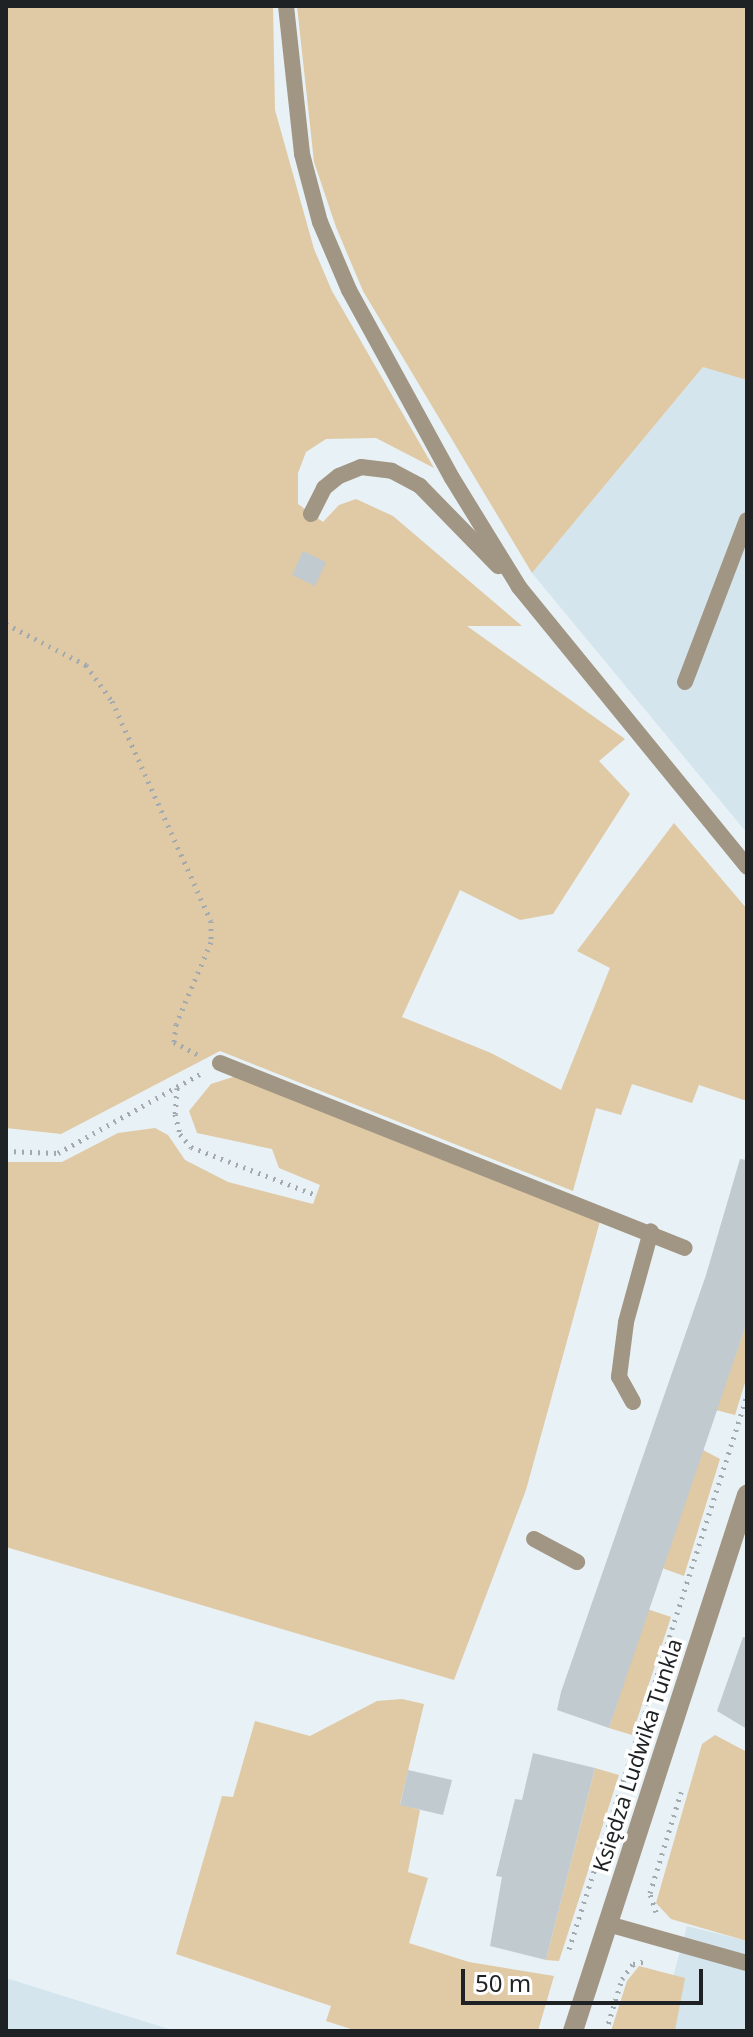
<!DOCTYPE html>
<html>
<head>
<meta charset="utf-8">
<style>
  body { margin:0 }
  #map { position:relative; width:753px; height:2037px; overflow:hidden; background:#e8f1f5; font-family:"Noto Sans",sans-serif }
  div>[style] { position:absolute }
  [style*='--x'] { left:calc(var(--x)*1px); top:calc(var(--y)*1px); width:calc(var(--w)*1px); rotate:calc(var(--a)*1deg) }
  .built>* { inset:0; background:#d4e5ed }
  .green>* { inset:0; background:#e0c9a5 }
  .building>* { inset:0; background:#c1cace }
  .path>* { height:5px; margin-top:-2.5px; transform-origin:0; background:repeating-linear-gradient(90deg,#a3aaae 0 2px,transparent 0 8px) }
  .service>* { height:16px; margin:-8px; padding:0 8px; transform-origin:8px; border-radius:8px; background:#a19583 }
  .tertiary>* { height:20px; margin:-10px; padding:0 10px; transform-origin:10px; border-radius:10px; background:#a19583 }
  span { translate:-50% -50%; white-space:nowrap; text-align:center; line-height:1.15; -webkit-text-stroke:7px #fff; paint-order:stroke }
  .street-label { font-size:22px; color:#1f2224 }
  .frame { position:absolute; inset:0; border:8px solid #1f2224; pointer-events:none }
  .scale { position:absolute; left:461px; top:1969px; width:242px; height:36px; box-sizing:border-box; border:4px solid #1f2224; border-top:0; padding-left:10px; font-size:24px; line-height:28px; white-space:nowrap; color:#1f2224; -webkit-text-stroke:6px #fff; paint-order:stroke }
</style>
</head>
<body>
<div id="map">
  <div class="built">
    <div style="clip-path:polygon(704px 366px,747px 380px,747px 833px,532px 573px)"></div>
    <div style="clip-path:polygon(687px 1926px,747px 1941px,747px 2031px,658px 2031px)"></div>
    <div style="clip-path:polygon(6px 1978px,159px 2026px,175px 2031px,6px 2031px)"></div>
  </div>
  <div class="green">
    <div style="clip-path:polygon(6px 6px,273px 6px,275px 110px,314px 249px,332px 291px,434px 468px,376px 438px,326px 439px,306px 452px,298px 473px,298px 504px,323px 522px,339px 505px,356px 499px,393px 516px,522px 626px,467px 626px,625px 739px,599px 761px,630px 794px,553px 914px,520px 920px,460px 890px,402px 1017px,491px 1053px,561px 1090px,610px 968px,577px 951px,674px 823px,747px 909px,747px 1101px,699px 1085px,692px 1103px,632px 1084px,621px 1115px,596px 1108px,573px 1191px,220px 1051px,61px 1134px,6px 1128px)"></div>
    <div style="clip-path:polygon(297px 6px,747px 6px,747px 380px,703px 367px,532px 573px,363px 291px,336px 227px,314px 162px)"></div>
    <div style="clip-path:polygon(236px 1076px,600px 1221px,526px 1490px,454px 1680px,6px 1547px,6px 1162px,62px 1162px,118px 1133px,155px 1128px,168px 1135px,185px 1160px,228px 1182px,313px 1204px,320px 1185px,279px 1168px,272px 1149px,197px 1133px,189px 1111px,211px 1084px)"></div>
    <div style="clip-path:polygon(747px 1322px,747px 1376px,735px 1415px,716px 1410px)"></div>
    <div style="clip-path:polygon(703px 1450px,720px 1459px,684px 1576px,662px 1568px)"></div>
    <div style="clip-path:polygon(647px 1609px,671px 1617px,632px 1735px,609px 1728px)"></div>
    <div style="clip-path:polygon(402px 1699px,424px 1704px,400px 1804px,420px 1810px,408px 1872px,428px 1878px,409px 1943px,469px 1962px,554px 1976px,538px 2031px,357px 2031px,326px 2021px,331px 2006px,176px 1954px,222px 1796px,233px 1797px,255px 1721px,310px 1736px,377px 1701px)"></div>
    <div style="clip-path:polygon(715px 1735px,747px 1752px,747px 1941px,671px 1919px,656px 1903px,702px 1744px)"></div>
    <div style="clip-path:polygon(595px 1768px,619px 1775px,559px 1961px,546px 1960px)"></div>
    <div style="clip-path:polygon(639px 1966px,685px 1978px,675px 2031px,611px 2031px,627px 1981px)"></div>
  </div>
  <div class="building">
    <div style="clip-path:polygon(303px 551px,326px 562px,315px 586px,292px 575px)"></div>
    <div style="clip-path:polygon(740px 1159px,747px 1160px,747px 1322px,609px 1728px,557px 1710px,561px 1692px,706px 1275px)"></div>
    <div style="clip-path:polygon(743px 1637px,747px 1638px,747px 1729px,717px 1711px)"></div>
    <div style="clip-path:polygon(533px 1753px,595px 1768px,546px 1960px,490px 1946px,502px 1877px,496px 1876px,515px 1799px,522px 1800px)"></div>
    <div style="clip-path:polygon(408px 1770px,452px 1780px,443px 1815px,400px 1805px)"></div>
  </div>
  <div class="path">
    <div style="--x:6;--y:624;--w:90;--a:27.1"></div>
    <div style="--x:86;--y:665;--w:44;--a:54.2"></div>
    <div style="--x:112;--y:701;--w:241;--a:65.8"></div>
    <div style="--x:211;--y:921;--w:21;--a:90"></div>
    <div style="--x:211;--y:942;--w:89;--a:113.1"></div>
    <div style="--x:176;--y:1024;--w:18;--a:96"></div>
    <div style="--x:174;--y:1042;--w:30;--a:28"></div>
    <div style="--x:177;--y:1088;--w:26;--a:94"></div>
    <div style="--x:175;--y:1114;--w:21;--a:76"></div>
    <div style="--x:180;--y:1134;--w:17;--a:50"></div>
    <div style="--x:191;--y:1147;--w:134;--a:21"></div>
    <div style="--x:6;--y:1151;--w:52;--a:2.2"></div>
    <div style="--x:58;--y:1153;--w:165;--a:-29.1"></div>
    <div style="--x:656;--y:1912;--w:20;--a:-108"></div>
    <div style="--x:650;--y:1893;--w:106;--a:-72.9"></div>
    <div style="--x:569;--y:1949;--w:581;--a:-72.16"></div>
    <div style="--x:606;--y:2031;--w:54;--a:-72.9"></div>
    <div style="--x:622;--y:1979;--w:19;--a:-54"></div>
    <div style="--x:633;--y:1964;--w:13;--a:-13"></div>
  </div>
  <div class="service">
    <div style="--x:286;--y:6;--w:149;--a:83.8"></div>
    <div style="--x:302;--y:154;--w:70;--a:75.2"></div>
    <div style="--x:320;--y:222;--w:74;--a:66.9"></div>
    <div style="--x:349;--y:290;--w:214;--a:61.3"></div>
    <div style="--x:452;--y:478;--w:128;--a:58.4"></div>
    <div style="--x:519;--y:587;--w:361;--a:50.8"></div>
    <div style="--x:311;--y:514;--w:29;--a:-63"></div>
    <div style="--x:324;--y:488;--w:19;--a:-39"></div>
    <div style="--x:339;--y:476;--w:24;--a:-22"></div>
    <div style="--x:361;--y:467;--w:31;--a:7"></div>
    <div style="--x:392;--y:471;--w:32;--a:28"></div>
    <div style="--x:420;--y:486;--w:112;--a:45.7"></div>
    <div style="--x:685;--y:682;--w:173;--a:-69.1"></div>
    <div style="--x:220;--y:1063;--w:500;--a:21.7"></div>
    <div style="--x:633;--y:1402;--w:29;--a:-119"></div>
    <div style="--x:619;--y:1377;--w:55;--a:-82.7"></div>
    <div style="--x:626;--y:1322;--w:94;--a:-74.6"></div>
    <div style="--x:534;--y:1539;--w:49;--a:28.1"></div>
    <div style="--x:608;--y:1924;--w:144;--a:15.7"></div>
  </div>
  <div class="tertiary">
    <div style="--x:573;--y:2031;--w:564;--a:-72.02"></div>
  </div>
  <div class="street-label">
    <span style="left:637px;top:1755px;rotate:-72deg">Księdza Ludwika Tunkla</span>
  </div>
  <div class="frame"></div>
  <div class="scale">50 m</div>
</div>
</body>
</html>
